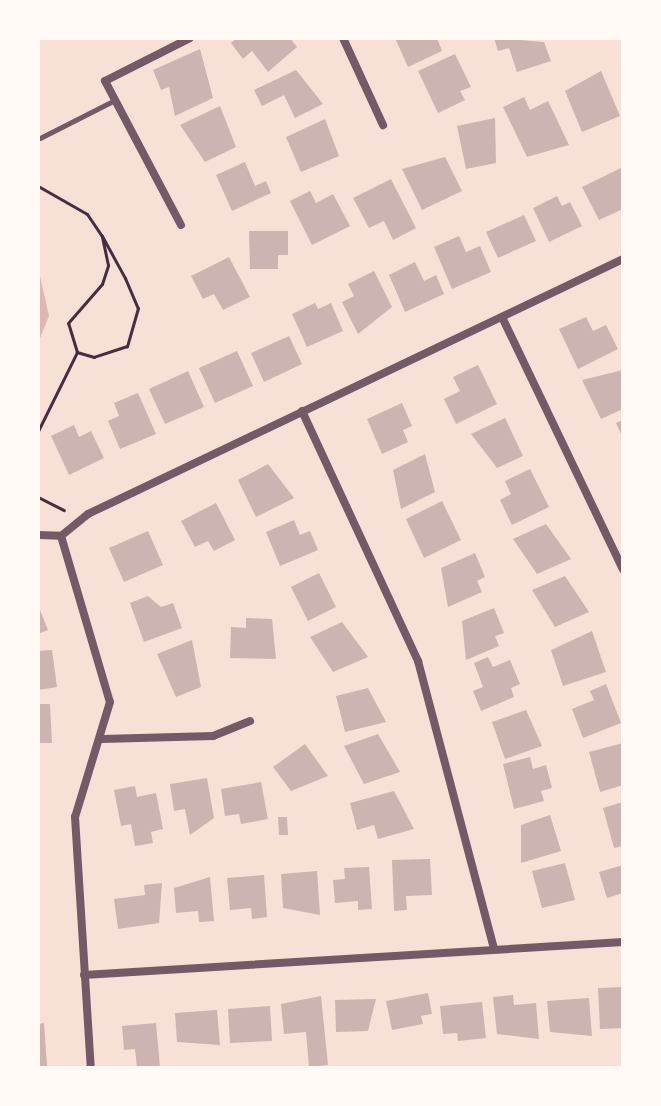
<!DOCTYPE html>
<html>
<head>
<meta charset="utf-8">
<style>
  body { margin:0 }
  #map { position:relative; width:661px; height:1106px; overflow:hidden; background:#f7e1d7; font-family:Montserrat,sans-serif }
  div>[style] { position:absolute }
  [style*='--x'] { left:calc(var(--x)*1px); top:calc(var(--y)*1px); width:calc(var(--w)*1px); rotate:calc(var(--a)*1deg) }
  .water>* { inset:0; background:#dcb8b0 }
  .building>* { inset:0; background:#ccb4b1 }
  .path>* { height:3px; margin:-1.5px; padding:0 1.5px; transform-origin:1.5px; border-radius:1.5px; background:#4a2c40 }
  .service>* { height:5px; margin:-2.5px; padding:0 2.5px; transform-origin:2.5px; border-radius:2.5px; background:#755966 }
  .minor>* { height:8px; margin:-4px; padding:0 4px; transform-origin:4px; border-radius:4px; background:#755966 }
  span { translate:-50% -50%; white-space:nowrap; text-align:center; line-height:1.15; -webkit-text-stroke:8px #fffaf5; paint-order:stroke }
  .frame { position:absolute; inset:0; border:40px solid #fffaf5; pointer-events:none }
</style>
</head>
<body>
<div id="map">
  <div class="water">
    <div style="clip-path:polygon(38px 267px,49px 316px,38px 343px)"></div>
  </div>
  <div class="building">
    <div style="clip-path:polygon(237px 38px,290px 38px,297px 47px,268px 72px,252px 51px,243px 59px,231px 43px)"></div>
    <div style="clip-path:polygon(395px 38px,437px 38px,442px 51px,408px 67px)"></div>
    <div style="clip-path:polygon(494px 38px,544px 42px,551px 61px,517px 72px,509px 48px,498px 51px)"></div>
    <div style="clip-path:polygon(200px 49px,213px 98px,175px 116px,169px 87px,161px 90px,153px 70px)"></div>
    <div style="clip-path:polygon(455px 54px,471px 87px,460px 91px,465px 100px,438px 113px,418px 71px)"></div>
    <div style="clip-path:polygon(296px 70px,323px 104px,295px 118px,284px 95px,262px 106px,254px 90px)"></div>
    <div style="clip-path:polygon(601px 71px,620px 116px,582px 132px,565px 91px)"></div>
    <div style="clip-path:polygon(524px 97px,530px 110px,548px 101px,569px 145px,527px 157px,503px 107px)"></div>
    <div style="clip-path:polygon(220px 106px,236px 147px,205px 162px,180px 125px)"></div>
    <div style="clip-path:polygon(495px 118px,496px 163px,466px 169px,457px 126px)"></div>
    <div style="clip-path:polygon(325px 119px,339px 156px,301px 172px,286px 137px)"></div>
    <div style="clip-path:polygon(445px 157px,462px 191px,422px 210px,402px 169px)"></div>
    <div style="clip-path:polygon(245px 162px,255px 186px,266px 181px,271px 193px,232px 211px,216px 175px)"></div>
    <div style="clip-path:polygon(623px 167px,623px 209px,599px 220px,582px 187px)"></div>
    <div style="clip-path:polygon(391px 179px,416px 228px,393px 240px,384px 221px,369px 228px,353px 198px)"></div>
    <div style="clip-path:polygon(310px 191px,316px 203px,333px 194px,350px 226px,312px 245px,290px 201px)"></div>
    <div style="clip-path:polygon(557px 196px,562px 206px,570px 202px,582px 226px,549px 242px,533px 208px)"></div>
    <div style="clip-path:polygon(524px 215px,536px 241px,498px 258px,486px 232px)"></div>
    <div style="clip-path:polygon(249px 231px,288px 231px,288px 255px,278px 255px,278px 269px,250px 269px)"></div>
    <div style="clip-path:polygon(459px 236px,466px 252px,480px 246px,491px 272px,452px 289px,434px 247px)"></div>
    <div style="clip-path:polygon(229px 257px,250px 297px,223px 310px,214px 294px,203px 299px,191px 276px)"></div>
    <div style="clip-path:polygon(415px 262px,424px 281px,436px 275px,444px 294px,405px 312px,389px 275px)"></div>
    <div style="clip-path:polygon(374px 271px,392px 307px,358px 334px,342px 302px,354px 296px,348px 284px)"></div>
    <div style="clip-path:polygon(315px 303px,318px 309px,331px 303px,343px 331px,307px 347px,292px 314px)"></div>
    <div style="clip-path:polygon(586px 317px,593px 331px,606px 325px,618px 349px,578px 369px,559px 329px)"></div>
    <div style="clip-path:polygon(289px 336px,302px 364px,264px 382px,251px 353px)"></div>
    <div style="clip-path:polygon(237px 351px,253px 386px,215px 403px,199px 368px)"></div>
    <div style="clip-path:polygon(478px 365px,497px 404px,456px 424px,444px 399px,460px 391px,453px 377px)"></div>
    <div style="clip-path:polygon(623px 370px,623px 409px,601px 419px,582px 380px)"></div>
    <div style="clip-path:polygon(188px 371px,204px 407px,165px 424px,149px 389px)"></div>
    <div style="clip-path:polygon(138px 393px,156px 434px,120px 449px,108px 421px,119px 416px,114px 403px)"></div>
    <div style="clip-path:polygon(402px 403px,412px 426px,403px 430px,408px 442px,382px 454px,367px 419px)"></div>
    <div style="clip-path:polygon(505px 418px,523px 456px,497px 468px,471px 434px)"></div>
    <div style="clip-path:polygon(623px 420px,623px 438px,616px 423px)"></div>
    <div style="clip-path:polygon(74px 425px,79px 437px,91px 431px,104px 458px,69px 475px,51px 436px)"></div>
    <div style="clip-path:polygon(425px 454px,435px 492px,401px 509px,393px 470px)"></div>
    <div style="clip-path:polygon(268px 464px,294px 498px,256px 517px,238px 480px)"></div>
    <div style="clip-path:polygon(530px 469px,549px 507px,512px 525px,500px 500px,511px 494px,505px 481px)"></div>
    <div style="clip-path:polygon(442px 501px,461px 540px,424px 558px,406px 519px)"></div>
    <div style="clip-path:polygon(216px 503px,235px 540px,214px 551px,208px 541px,195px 547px,181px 521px)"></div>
    <div style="clip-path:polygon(294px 520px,300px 535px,310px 531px,318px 550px,280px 566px,266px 532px)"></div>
    <div style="clip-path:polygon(546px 524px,571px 559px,537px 574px,513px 539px)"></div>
    <div style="clip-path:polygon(148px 531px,163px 565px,124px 582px,109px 548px)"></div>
    <div style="clip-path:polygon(475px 553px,485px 577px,477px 581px,482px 592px,448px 607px,441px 568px)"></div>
    <div style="clip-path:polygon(319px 573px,336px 607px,308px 621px,291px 587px)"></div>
    <div style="clip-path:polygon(565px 576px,589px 612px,555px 627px,532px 590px)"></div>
    <div style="clip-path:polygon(148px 596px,161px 607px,173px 603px,182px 628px,144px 642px,130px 603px)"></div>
    <div style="clip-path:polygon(38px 605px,48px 630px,38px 634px)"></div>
    <div style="clip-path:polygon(494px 608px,504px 633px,495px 636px,499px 646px,466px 660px,462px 621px)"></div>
    <div style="clip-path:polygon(246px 618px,272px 619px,276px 659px,230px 658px,231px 627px,246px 628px)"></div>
    <div style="clip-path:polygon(342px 622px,368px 657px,333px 672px,310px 637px)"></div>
    <div style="clip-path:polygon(592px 631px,606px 672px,563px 686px,551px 650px)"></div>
    <div style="clip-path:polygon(192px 640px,201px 687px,176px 697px,157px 654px)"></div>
    <div style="clip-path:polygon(52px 650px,57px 687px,38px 690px,38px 651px)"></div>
    <div style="clip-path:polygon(488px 657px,493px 667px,510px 660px,520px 684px,511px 688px,514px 697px,481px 711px,473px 691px,483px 687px,474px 663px)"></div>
    <div style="clip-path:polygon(606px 684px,621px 723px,583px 738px,572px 709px,594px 700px,590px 691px)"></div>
    <div style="clip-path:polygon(368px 688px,386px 722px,345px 732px,336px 696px)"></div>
    <div style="clip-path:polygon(38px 704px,50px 704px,52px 743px,38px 743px)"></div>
    <div style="clip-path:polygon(526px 710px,542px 746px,505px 759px,492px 722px)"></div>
    <div style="clip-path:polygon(378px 734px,400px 772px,364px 784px,344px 746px)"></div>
    <div style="clip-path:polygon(623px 743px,623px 785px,600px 792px,589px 752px)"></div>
    <div style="clip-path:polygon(305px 744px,328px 776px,291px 791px,273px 767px)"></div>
    <div style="clip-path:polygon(530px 757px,533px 769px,546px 765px,552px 788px,541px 791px,544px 801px,514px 809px,503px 764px)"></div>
    <div style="clip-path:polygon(207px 778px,214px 818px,190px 835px,185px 809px,174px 811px,170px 784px)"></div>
    <div style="clip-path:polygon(261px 782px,268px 819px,241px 824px,239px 814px,225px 816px,221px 789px)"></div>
    <div style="clip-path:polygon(135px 786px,137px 797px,156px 793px,163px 829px,151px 832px,153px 843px,135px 846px,131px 824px,121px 826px,114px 790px)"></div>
    <div style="clip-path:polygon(394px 791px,414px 829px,378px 839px,374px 825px,357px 830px,350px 803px)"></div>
    <div style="clip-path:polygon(623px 802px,623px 846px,614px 848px,603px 808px)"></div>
    <div style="clip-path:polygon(550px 815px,561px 851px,521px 863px,521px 825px)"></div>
    <div style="clip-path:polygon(278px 817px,287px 817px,288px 835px,279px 835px)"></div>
    <div style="clip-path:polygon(430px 859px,432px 895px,406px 896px,407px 910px,394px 911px,392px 860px)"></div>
    <div style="clip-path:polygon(565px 863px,575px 900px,542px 908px,532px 871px)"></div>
    <div style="clip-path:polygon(623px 865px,623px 893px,607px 898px,599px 872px)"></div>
    <div style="clip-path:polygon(369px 867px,372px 909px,358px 910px,358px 901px,335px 903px,333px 880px,345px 879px,344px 868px)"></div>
    <div style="clip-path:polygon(317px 871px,320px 915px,283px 908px,281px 874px)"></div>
    <div style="clip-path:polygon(264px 875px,267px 917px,252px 919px,251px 908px,230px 910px,227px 878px)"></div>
    <div style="clip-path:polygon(210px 877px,214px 921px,199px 922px,198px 911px,176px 913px,174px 888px)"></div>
    <div style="clip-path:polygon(162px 883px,159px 923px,118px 929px,114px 899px,145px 895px,144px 885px)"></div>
    <div style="clip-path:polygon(623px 987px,623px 1028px,600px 1029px,598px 988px)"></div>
    <div style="clip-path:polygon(428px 993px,432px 1014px,421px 1016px,423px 1024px,392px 1030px,386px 1001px)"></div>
    <div style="clip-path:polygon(513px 995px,514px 1005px,536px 1003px,539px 1039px,497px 1034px,493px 997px)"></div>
    <div style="clip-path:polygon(321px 996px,328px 1065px,309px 1067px,306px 1032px,284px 1034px,281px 1004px)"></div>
    <div style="clip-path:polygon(589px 998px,592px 1036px,550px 1032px,547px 1001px)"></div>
    <div style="clip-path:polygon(376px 999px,368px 1031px,336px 1032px,335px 1000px)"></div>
    <div style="clip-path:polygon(482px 1002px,486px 1038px,458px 1041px,457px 1033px,443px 1034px,440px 1006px)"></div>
    <div style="clip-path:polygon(270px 1006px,272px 1041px,230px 1043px,228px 1009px)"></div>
    <div style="clip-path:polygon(217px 1010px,220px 1045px,177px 1042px,175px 1013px)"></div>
    <div style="clip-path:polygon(44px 1023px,47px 1066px,38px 1066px,38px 1024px)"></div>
    <div style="clip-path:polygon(156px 1023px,160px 1067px,137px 1068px,135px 1049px,124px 1050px,122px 1026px)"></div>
  </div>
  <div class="path">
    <div style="--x:38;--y:186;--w:56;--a:29.7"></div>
    <div style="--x:87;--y:214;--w:27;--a:56"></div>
    <div style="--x:102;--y:236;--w:48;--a:61.3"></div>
    <div style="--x:125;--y:278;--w:33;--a:67"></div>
    <div style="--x:138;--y:308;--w:40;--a:106"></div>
    <div style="--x:127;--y:346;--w:35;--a:162"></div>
    <div style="--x:94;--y:357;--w:18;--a:-164"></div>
    <div style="--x:77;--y:352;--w:30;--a:-107"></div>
    <div style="--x:68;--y:323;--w:52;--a:-48.9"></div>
    <div style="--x:102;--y:284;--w:20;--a:-72"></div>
    <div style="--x:108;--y:265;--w:30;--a:-102"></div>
    <div style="--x:38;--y:431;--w:88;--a:-63.7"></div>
    <div style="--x:38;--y:497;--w:29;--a:27"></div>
  </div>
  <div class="service">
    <div style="--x:40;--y:138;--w:84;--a:-26.9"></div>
  </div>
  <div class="minor">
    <div style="--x:343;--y:38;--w:96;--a:65.3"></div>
    <div style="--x:181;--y:225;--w:163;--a:-117.8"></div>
    <div style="--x:105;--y:81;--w:95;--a:-26.8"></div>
    <div style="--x:502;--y:317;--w:280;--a:64.4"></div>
    <div style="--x:302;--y:411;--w:276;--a:65.1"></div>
    <div style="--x:418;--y:661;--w:298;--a:75.2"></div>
    <div style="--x:38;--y:535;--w:23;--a:2"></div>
    <div style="--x:61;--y:536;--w:35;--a:-39"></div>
    <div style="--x:88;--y:514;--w:593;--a:-25.48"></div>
    <div style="--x:61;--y:536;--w:173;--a:73.6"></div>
    <div style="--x:110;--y:702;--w:120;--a:106.9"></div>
    <div style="--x:75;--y:817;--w:252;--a:86.4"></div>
    <div style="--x:102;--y:739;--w:111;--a:-1.5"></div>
    <div style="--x:213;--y:736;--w:40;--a:-22"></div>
    <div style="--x:84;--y:975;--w:540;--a:-3.5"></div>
  </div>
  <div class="frame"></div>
</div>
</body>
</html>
